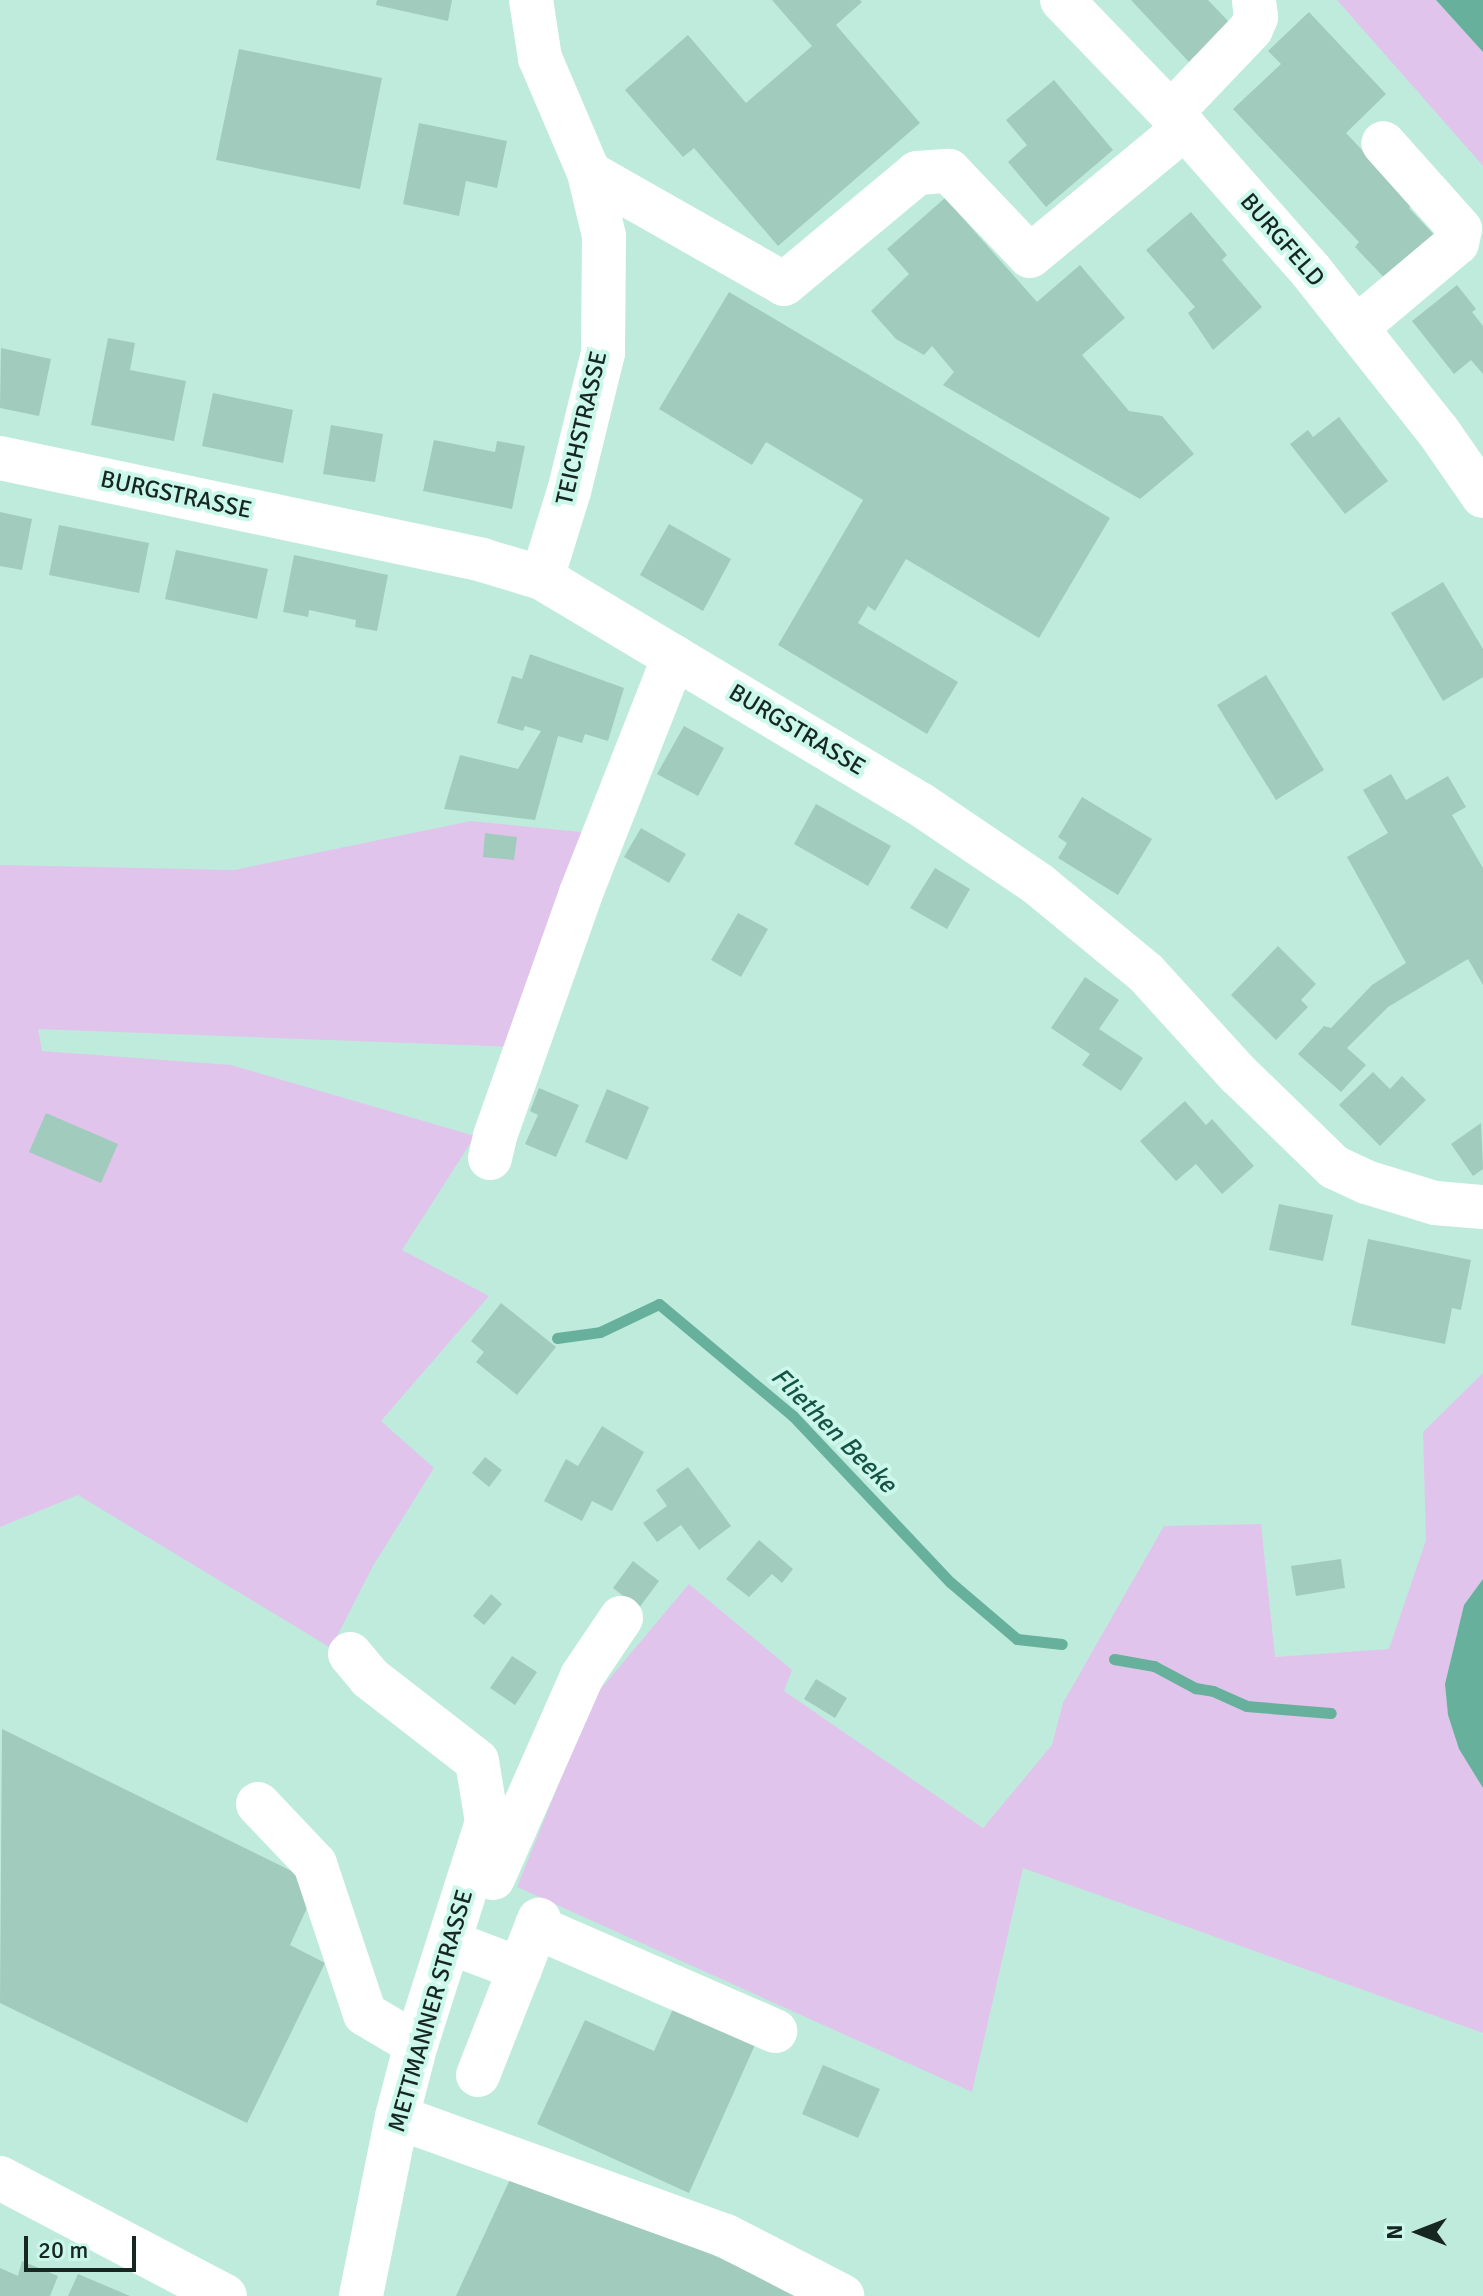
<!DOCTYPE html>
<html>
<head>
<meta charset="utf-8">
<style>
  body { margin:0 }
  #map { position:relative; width:1483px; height:2296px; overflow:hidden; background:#bfebdd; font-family:Signika,sans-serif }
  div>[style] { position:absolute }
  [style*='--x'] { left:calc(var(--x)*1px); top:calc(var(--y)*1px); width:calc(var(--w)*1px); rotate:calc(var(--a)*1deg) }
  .green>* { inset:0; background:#e1c4eb }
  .water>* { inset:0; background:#67b09b }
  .stream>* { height:11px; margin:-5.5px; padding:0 5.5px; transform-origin:5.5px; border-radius:5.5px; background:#67b09b }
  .building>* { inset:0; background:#a0cbbd }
  .minor>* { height:44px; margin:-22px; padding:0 22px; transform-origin:22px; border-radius:22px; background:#fff }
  span { translate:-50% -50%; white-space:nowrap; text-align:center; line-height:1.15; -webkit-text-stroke:8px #cbf8ea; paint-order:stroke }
  .street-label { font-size:24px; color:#162722 }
  .water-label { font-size:26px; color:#165345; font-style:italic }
  .north { position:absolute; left:1379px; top:2192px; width:80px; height:80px; -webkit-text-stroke:6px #cbf8ea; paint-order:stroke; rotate:270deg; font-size:22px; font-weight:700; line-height:32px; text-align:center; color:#162722 }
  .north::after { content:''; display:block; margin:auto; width:28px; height:36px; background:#162722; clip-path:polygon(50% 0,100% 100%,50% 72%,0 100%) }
  .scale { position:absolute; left:24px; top:2236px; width:112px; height:36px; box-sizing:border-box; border:4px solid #162722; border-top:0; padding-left:10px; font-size:24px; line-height:28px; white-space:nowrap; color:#162722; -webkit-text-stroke:6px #cbf8ea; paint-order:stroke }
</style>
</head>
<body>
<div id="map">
  <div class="green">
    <div style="clip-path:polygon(1337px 0,1436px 0,1483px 52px,1483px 166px)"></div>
    <div style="clip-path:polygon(471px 821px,591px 833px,514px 1047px,38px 1029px,42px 1051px,231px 1065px,475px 1136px,402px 1250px,489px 1296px,381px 1421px,434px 1468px,373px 1566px,331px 1648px,78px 1495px,0 1527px,0 865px,234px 870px)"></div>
    <div style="clip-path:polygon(1483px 1373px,1483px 1579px,1464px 1605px,1445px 1684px,1448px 1715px,1459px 1749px,1483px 1788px,1483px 2033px,1023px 1868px,972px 2092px,517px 1887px,594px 1697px,689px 1584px,792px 1670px,784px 1691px,983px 1828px,1052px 1745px,1063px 1703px,1164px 1526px,1261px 1524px,1275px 1657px,1389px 1649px,1426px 1540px,1423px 1432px)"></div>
  </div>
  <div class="water">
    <div style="clip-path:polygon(1436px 0,1483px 0,1483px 52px)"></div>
    <div style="clip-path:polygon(1483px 1579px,1483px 1788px,1459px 1749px,1448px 1715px,1445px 1684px,1464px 1605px)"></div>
  </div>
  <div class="stream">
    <div style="--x:557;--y:1338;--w:43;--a:-7.9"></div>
    <div style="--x:600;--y:1332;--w:65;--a:-25.4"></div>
    <div style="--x:659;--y:1304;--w:175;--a:39.9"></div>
    <div style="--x:793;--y:1416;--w:228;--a:46.6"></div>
    <div style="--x:950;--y:1582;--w:88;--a:40.4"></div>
    <div style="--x:1017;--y:1639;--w:45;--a:6.3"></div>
    <div style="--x:1114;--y:1659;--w:41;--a:9.9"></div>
    <div style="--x:1154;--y:1666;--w:47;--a:28.2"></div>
    <div style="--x:1195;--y:1688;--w:18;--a:9"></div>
    <div style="--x:1213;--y:1691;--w:36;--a:24"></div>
    <div style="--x:1246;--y:1706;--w:85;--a:4.7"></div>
  </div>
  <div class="building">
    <div style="clip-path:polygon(377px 0,452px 0,448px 21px,376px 5px)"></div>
    <div style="clip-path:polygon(772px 0,860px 0,862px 2px,836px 25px,920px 123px,778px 246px,694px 148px,683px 157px,625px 90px,688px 35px,746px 103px,812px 46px)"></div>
    <div style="clip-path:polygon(1131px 0,1208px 0,1230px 23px,1189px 62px)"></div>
    <div style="clip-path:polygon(1309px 12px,1386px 94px,1346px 133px,1413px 204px,1409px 208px,1440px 241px,1393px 287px,1355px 247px,1359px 242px,1233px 109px,1281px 64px,1268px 51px)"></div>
    <div style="clip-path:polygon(239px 49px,382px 78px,360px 189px,216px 160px)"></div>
    <div style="clip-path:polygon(1054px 80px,1113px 150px,1046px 207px,1008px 162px,1027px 145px,1006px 120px)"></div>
    <div style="clip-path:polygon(419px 123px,507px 141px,497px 188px,466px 181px,459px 216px,403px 204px)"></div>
    <div style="clip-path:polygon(945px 198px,1037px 302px,1080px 265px,1125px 318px,1082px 355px,1129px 411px,1162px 416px,1194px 454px,1140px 499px,943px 385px,954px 372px,932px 346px,924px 355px,896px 339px,871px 311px,909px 274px,887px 249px)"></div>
    <div style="clip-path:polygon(1191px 212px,1227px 255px,1222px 260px,1262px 307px,1213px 350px,1188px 313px,1195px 307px,1146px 250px)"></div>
    <div style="clip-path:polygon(1457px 285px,1476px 309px,1472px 312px,1483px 326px,1483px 374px,1471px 360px,1454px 374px,1412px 321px)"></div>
    <div style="clip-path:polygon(729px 292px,1110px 518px,1039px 638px,906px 559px,875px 611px,868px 606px,858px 623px,958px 682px,927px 734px,778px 645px,863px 500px,766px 442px,752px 465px,659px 409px)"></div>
    <div style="clip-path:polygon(108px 338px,135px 343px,130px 370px,186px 381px,174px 441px,91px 425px)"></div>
    <div style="clip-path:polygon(1px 348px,51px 359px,39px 416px,0 408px)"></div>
    <div style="clip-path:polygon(213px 393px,293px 410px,283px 463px,202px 446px)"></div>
    <div style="clip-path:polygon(1339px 417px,1388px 481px,1345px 514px,1290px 444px,1308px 430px,1313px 437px)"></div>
    <div style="clip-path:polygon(331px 425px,383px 434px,375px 482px,323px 474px)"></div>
    <div style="clip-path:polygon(434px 440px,495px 452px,497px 441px,525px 446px,512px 509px,423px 491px)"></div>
    <div style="clip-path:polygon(0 512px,32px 519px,22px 570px,0 566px)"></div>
    <div style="clip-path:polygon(669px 524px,731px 559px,703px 611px,640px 575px)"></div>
    <div style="clip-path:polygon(59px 525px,149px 543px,139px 593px,49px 575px)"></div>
    <div style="clip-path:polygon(176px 550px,268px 569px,257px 619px,165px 599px)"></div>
    <div style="clip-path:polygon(294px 555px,388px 575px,377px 631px,355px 627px,356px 620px,309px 610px,308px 617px,283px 612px)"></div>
    <div style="clip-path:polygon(1443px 582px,1483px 649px,1483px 677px,1443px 701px,1391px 613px)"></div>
    <div style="clip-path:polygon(530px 654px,624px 688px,608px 741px,585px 734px,582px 743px,558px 736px,535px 820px,444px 809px,460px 755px,518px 769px,541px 731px,525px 726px,523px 731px,497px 723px,512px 676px,522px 679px)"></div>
    <div style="clip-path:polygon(1266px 675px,1324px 770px,1276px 800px,1217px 705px)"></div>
    <div style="clip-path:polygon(684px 726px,724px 748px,698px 796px,657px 774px)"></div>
    <div style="clip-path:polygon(1391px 774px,1406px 800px,1448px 776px,1466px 807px,1452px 815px,1483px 868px,1483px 985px,1468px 959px,1388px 1007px,1347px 1048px,1366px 1065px,1341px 1092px,1298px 1054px,1324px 1026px,1331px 1028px,1372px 985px,1406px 963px,1347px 857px,1388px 833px,1363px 790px)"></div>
    <div style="clip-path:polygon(1082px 797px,1152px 839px,1118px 895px,1058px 858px,1067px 843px,1058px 837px)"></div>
    <div style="clip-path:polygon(816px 804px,891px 846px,868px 886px,794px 844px)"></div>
    <div style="clip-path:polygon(641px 828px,686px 854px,669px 883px,624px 857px)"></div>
    <div style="clip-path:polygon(485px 833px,517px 837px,514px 860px,483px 857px)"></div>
    <div style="clip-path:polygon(935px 868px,970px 889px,947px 929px,910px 908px)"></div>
    <div style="clip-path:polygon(738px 913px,768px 929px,741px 977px,711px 960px)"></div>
    <div style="clip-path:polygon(1278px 946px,1316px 984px,1301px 1000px,1308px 1007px,1276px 1040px,1231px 995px)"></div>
    <div style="clip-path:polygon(1085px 977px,1119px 1000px,1099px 1029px,1143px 1058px,1121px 1091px,1082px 1065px,1090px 1054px,1051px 1028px)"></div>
    <div style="clip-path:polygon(1373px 1072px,1390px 1089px,1402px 1076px,1426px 1100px,1380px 1146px,1339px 1105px)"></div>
    <div style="clip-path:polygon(539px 1088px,579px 1105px,556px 1157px,525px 1144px,538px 1115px,530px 1111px)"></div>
    <div style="clip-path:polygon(607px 1089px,649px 1107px,627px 1160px,585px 1142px)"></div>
    <div style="clip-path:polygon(1185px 1101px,1206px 1125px,1212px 1119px,1254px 1166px,1222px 1194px,1196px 1164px,1176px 1181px,1140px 1141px)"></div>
    <div style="clip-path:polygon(46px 1113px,118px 1144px,101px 1183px,29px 1152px)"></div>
    <div style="clip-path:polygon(1481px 1123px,1483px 1169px,1473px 1176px,1451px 1144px)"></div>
    <div style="clip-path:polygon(1279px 1204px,1333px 1215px,1323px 1261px,1269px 1250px)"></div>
    <div style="clip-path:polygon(1368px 1239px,1471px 1260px,1461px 1310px,1452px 1308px,1445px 1344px,1351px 1325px)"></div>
    <div style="clip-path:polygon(501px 1303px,556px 1347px,517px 1395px,476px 1362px,484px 1352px,471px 1341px)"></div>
    <div style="clip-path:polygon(602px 1426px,644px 1452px,612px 1511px,592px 1501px,582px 1521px,544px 1501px,566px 1459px,578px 1466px)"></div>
    <div style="clip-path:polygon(485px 1457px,502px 1470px,489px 1487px,472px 1473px)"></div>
    <div style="clip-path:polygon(688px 1467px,731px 1526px,699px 1550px,681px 1525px,657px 1542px,643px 1523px,667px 1506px,656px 1490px)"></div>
    <div style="clip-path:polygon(759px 1540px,793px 1569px,782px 1583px,772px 1574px,749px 1597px,726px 1579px)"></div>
    <div style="clip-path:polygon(1341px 1559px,1345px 1588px,1296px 1596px,1291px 1566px)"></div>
    <div style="clip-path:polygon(633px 1561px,659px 1581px,639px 1608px,613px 1588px)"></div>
    <div style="clip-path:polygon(491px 1594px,502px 1604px,484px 1625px,473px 1616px)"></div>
    <div style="clip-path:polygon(512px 1656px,537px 1672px,515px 1705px,490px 1688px)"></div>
    <div style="clip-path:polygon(816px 1679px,847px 1698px,835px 1718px,804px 1699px)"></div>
    <div style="clip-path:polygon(2px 1729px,318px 1884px,290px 1945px,325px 1963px,247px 2123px,0 2003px)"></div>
    <div style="clip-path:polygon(676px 2002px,758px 2038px,689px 2193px,537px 2124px,585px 2020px,654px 2051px)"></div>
    <div style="clip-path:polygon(823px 2065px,880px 2089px,858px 2138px,802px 2114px)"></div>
    <div style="clip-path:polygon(517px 2164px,801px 2296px,456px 2296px)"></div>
    <div style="clip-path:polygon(22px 2261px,58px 2276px,50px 2296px,0 2296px,0 2268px,18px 2276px)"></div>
    <div style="clip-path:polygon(78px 2274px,130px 2296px,68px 2296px)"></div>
  </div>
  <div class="minor">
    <div style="--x:531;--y:0;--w:59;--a:81.2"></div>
    <div style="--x:540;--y:58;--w:125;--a:66.9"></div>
    <div style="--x:589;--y:173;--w:65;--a:76.6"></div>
    <div style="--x:604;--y:236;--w:117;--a:90.5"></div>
    <div style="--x:603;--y:353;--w:142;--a:103.8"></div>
    <div style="--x:569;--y:491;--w:91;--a:107.2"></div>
    <div style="--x:1062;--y:0;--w:178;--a:46.1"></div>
    <div style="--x:1185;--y:128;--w:191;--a:48.6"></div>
    <div style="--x:1311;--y:271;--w:204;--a:51.6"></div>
    <div style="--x:1438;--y:431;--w:79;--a:55.3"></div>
    <div style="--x:1171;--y:113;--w:116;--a:-46.4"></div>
    <div style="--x:1251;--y:29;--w:13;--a:-67"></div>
    <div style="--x:1256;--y:17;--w:17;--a:-97"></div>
    <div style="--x:589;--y:173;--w:224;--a:29.6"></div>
    <div style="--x:784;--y:284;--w:173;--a:-39.8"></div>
    <div style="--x:917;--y:173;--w:32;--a:-4"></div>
    <div style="--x:949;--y:171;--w:117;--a:46.4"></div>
    <div style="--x:1030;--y:256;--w:201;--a:-39.6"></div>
    <div style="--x:1356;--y:328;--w:132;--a:-40.1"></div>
    <div style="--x:1457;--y:243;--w:14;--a:-78"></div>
    <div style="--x:1460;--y:229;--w:115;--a:-131.8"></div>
    <div style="--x:0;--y:458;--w:493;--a:11.9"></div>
    <div style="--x:482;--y:560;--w:63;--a:16.7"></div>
    <div style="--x:542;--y:578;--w:440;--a:30.9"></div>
    <div style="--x:920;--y:804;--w:143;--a:34.1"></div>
    <div style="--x:1038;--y:884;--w:140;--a:39.5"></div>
    <div style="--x:1146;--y:973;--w:137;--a:47.7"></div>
    <div style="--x:1238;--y:1074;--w:134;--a:44.1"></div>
    <div style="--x:1334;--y:1167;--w:35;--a:25"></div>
    <div style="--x:1366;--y:1182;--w:72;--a:16.9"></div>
    <div style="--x:1435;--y:1203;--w:48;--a:4.8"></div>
    <div style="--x:490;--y:1158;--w:23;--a:-77"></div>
    <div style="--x:495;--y:1136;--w:258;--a:-70.5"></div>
    <div style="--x:581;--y:893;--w:254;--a:-68.5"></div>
    <div style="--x:350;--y:1654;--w:31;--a:50"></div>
    <div style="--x:370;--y:1678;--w:135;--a:37.8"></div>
    <div style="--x:477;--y:1761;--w:62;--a:80.7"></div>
    <div style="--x:487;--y:1822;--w:233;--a:107.7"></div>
    <div style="--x:416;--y:2044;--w:75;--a:104.6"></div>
    <div style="--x:397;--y:2117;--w:183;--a:101.4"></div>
    <div style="--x:258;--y:1804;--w:83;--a:46.5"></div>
    <div style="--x:315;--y:1864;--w:158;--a:71.6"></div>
    <div style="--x:365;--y:2014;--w:59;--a:30.5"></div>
    <div style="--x:493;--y:1878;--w:221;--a:-66.2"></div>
    <div style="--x:582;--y:1676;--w:70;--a:-56.1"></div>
    <div style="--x:536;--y:1927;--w:261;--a:23.5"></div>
    <div style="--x:449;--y:1942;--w:76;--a:20.8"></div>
    <div style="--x:478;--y:2075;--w:167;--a:-68.5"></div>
    <div style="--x:397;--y:2117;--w:350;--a:19.9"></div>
    <div style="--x:726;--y:2236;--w:131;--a:27.3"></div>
    <div style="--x:0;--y:2178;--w:254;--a:27.7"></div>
  </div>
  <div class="street-label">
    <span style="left:1282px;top:240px;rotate:49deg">BURGFELD</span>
    <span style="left:582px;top:428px;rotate:-77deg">TEICHSTRASSE</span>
    <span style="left:176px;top:495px;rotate:12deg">BURGSTRASSE</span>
    <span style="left:797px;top:730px;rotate:31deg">BURGSTRASSE</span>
    <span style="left:431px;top:2011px;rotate:-74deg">METTMANNER STRASSE</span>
  </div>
  <div class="water-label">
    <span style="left:833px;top:1431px;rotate:45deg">Fliethen Beeke</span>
  </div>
  <div class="north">N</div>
  <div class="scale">20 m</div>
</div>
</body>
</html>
